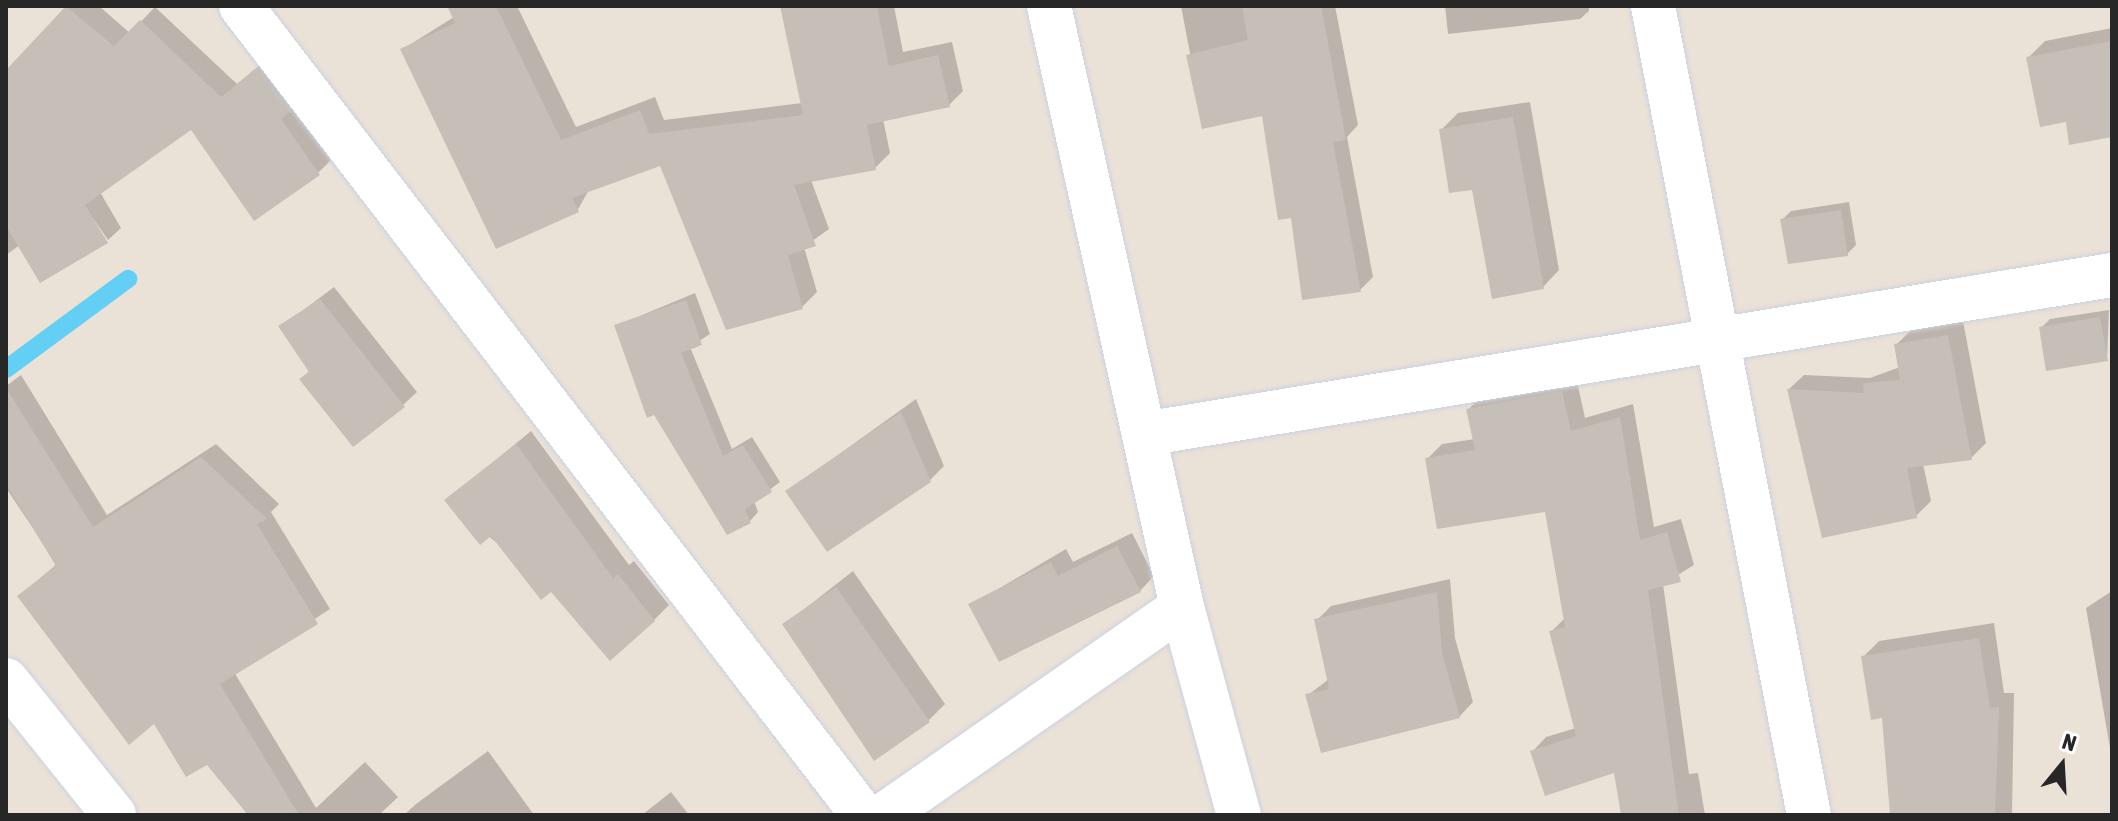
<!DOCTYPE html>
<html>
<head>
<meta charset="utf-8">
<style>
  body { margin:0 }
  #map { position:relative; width:2118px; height:821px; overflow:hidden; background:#ebe2d7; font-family:"Asap Condensed",sans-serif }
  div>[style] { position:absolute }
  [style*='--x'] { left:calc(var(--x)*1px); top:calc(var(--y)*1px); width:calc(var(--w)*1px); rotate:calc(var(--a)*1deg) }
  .shadow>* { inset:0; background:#0003 }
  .stream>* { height:18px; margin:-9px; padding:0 9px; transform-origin:9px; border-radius:9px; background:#63cff4 }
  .building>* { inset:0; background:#c6bfb7 }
  .roads { filter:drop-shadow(0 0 2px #ccd1e1) drop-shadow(0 0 2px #ccd1e1) }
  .street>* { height:44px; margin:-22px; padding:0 22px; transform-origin:22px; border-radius:22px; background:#fff }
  span { translate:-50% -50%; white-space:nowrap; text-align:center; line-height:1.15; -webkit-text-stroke:8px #fff; paint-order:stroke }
  .frame { position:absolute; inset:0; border:8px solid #272727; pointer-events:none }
  .north { position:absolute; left:2022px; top:725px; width:80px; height:80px; -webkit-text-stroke:6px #fff; paint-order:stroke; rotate:18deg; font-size:22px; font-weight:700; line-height:32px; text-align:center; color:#272727 }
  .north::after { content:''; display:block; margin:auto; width:28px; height:36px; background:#272727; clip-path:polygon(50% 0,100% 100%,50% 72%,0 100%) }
</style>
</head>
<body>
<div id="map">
  <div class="shadow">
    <div style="clip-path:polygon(69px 6px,99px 6px,130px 33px,155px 7px,237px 84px,272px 55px,332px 159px,318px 173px,192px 127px,100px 192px,121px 228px,108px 240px,79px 198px,107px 242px,20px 245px,6px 255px,6px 73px)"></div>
    <div style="clip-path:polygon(449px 6px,517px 6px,576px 127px,655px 97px,664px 120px,802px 103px,782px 6px,894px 6px,903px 52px,952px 42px,963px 91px,949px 105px,883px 119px,890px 153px,875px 168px,811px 180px,829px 229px,804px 247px,817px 292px,802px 307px,662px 164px,589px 190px,577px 211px,403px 49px,454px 17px)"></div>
    <div style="clip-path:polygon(1181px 6px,1335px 6px,1358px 125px,1347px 137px,1373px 277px,1360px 290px,1293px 215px,1263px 114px,1204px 127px)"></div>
    <div style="clip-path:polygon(1445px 6px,1589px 6px,1589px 11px,1580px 19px,1448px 34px)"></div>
    <div style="clip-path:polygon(2112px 28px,2112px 135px,2028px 58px,2045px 41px)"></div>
    <div style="clip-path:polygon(1530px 102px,1559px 270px,1543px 287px,1441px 130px,1458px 113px)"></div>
    <div style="clip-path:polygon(1849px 202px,1856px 245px,1847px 254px,1782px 220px,1791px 211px)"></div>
    <div style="clip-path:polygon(334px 287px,417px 392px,403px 405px,302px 379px,310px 370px,281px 327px)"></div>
    <div style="clip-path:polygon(695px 293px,710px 334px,690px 347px,732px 449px,752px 437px,780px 482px,754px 501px,758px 512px,750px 521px,616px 326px)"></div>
    <div style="clip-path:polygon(2109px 310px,2107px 359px,2041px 328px,2050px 319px)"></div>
    <div style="clip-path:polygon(1963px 321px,1986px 443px,1971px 458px,1923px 464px,1931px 501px,1916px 516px,1789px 389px,1804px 375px,1870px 378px,1900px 367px,1896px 345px,1911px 330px)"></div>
    <div style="clip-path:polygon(21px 375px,107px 515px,216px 444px,279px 504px,271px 512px,330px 609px,234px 672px,316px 808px,365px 762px,398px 797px,379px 815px,250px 815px,208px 762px,19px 596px,57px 564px,6px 488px,6px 386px)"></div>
    <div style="clip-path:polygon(1576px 377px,1585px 418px,1633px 404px,1654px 527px,1681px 519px,1694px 565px,1663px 584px,1689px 774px,1698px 773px,1705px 815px,1623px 815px,1616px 770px,1532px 752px,1546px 737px,1576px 728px,1551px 632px,1565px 618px,1547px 509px,1427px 459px,1442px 444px,1475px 439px,1468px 410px,1482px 395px)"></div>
    <div style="clip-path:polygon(916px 399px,944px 466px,929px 481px,788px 491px)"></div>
    <div style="clip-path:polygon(531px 431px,629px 565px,634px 561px,669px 605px,654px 620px,551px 590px,447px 500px)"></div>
    <div style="clip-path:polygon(1132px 533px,1154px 576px,1140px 591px,971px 605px,1066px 549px,1073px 562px)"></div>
    <div style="clip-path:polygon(853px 571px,945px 704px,929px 720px,784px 625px)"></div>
    <div style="clip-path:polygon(1450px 579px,1455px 638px,1473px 702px,1459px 717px,1308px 695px,1329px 679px,1317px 620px,1331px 606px)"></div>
    <div style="clip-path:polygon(2112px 591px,2112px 760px,2086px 608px)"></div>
    <div style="clip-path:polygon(1994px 623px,2004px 693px,2014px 693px,2012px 815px,1892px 815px,1884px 716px,1864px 656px,1879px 641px)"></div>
    <div style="clip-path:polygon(488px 751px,534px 815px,404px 815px,416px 804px)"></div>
    <div style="clip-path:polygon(671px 792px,689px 815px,642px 815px)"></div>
  </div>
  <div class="stream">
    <div style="--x:6;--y:369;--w:152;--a:-36.4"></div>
  </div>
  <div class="building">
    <div style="clip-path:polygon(66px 6px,114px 46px,140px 20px,221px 97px,257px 68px,291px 111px,281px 119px,320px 175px,254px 221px,191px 130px,85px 205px,108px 243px,40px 283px,6px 226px,6px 70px)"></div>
    <div style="clip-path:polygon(447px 6px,496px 6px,561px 140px,640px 110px,649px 134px,803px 115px,780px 6px,877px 6px,889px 66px,938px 55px,950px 107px,867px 125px,876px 170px,794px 185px,816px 246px,788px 255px,803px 309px,726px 330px,660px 166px,572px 198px,579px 212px,496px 249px,400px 49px,455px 23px)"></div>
    <div style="clip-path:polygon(1242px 6px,1321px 6px,1346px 140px,1333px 142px,1361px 292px,1302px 300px,1291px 218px,1278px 220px,1262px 116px,1202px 129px,1186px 55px,1248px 40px)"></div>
    <div style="clip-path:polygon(2112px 41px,2112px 137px,2069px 145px,2066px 122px,2040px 127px,2026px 57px)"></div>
    <div style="clip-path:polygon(1513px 117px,1544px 289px,1492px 299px,1472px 190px,1449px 193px,1439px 129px)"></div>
    <div style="clip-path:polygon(1841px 210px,1848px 256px,1788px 264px,1780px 219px)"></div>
    <div style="clip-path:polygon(320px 299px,405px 407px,353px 447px,299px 379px,309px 372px,278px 326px)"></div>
    <div style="clip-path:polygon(686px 300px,702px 345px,681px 353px,723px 456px,743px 445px,772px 492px,745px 509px,751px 523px,727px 535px,654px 415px,647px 418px,614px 325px)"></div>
    <div style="clip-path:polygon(2100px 317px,2108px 361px,2046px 371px,2039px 327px)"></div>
    <div style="clip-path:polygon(1948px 335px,1972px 460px,1907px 468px,1917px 518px,1822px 538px,1787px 389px,1864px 393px,1863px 383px,1900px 380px,1894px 344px)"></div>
    <div style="clip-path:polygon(6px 388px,93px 527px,201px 457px,267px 519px,257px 524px,318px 624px,220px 684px,299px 815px,248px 815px,207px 765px,186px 777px,154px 724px,129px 745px,17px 596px,56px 566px,6px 484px)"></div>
    <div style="clip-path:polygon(1562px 391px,1571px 431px,1620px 417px,1640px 540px,1667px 532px,1681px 582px,1648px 590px,1679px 815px,1621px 815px,1614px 773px,1545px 796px,1530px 751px,1576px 736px,1549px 631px,1565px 627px,1545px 512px,1437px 529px,1425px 458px,1475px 450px,1466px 409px)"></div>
    <div style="clip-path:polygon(901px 412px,931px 482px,827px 552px,785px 491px)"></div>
    <div style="clip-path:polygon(516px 444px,613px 578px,618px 574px,655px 621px,610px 661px,551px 592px,541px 600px,491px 536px,480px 545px,444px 500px)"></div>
    <div style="clip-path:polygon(1117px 546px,1141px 592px,999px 662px,968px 604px,1051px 562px,1058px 576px)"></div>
    <div style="clip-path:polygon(836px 587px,930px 722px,874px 761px,782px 624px)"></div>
    <div style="clip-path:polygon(1437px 592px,1442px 653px,1460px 718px,1321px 753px,1305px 694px,1329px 689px,1314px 619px)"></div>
    <div style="clip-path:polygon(1979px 638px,1990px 708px,1999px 707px,1995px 815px,1890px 815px,1882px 718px,1871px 720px,1861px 656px)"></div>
  </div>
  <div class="roads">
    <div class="street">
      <div style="--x:241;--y:6;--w:1020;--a:52.45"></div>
      <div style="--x:1049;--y:6;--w:616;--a:77.52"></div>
      <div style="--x:1182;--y:607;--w:216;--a:74.7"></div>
      <div style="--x:1653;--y:6;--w:824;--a:79.09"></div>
      <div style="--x:1150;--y:433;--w:975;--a:-9.33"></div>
      <div style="--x:6;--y:680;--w:173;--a:51.3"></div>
      <div style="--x:884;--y:815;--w:363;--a:-34.9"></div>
    </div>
  </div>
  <div class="frame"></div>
  <div class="north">N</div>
</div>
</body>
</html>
